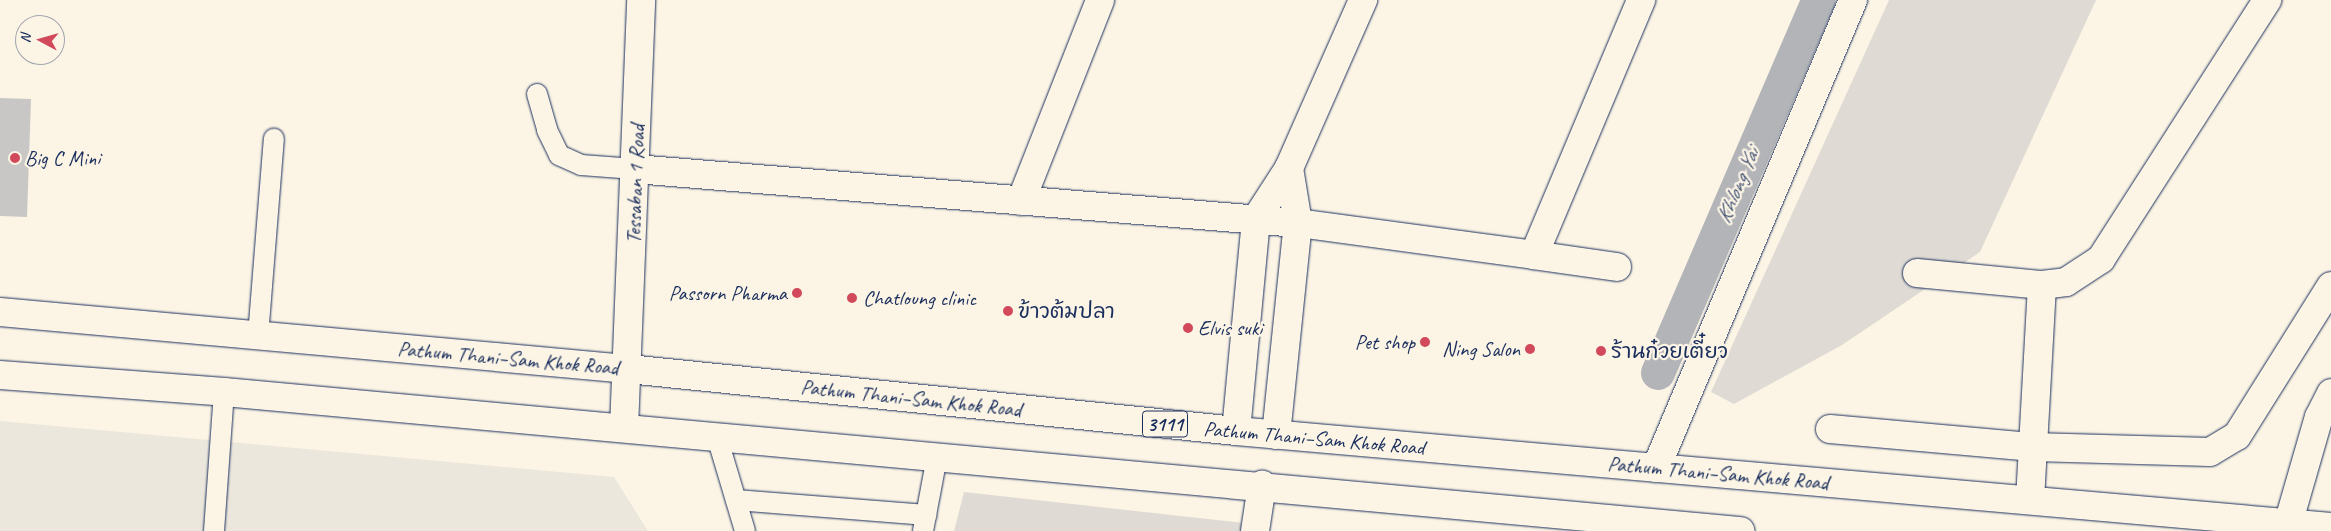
<!DOCTYPE html>
<html>
<head>
<meta charset="utf-8">
<style>
  body { margin:0 }
  #map { position:relative; width:2331px; height:531px; overflow:hidden; background:#fcf5e5; font-family:Caveat,"Playpen Sans Thai",sans-serif }
  div>[style] { position:absolute }
  [style*='--x'] { left:calc(var(--x)*1px); top:calc(var(--y)*1px); width:calc(var(--w)*1px); rotate:calc(var(--a)*1deg) }
  .built>* { inset:0; background:#ece7dc }
  .green>* { inset:0; background:#dfdbd4 }
  .canal>* { height:34px; margin:-17px; padding:0 17px; transform-origin:17px; border-radius:17px; background:#b2b4b8 }
  .building>* { inset:0; background:#c8c7c6 }
  .roads { filter:drop-shadow(0 0 1px #1b2f5e) drop-shadow(0 0 1px #1b2f5e) }
  .service>* { height:20px; margin:-10px; padding:0 10px; transform-origin:10px; border-radius:10px; background:#fcf5e5 }
  .minor>* { height:28px; margin:-14px; padding:0 14px; transform-origin:14px; border-radius:14px; background:#fcf5e5 }
  .primary>* { height:28px; margin:-14px; padding:0 14px; transform-origin:14px; border-radius:14px; background:#fcf5e5 }
  .dots>* { width:14px; height:14px; translate:-50% -50%; box-sizing:border-box; border:2px solid #fcf5e5; border-radius:50% }
  span { translate:-50% -50%; white-space:nowrap; text-align:center; line-height:1.15; -webkit-text-stroke:4.5px #fcf5e5; paint-order:stroke }
  .shield-label span { padding:1px 4px; background:#fcf5e5; border:1px solid; border-radius:4px; -webkit-text-stroke-width:0 }
  .shield-label { font-size:20px; color:#1b2f5e; font-weight:700 }
  .poi-label { font-size:21px; color:#1b2f5e }
  .left { translate:0 -50%; text-align:left }
  .right { translate:-100% -50%; text-align:right }
  .street-label { font-size:21px; color:#1b2f5e }
  .water-label { font-size:22px; color:#485779; font-style:italic }
  .north { position:absolute; left:15px; top:15px; width:50px; height:50px; box-sizing:border-box; background:#fcf5e5; border:1px solid #a2a6af; border-radius:50%; rotate:276deg; font-size:14px; font-weight:700; line-height:20px; text-align:center; color:#1b2f5e }
  .north::after { content:''; display:block; margin:auto; width:18px; height:22px; background:#d1495b; clip-path:polygon(50% 0,100% 100%,50% 72%,0 100%) }
</style>
</head>
<body>
<div id="map">
  <div class="built">
    <div style="clip-path:polygon(0 421px,614px 477px,648px 531px,0 531px)"></div>
  </div>
  <div class="green">
    <div style="clip-path:polygon(1889px 0,2096px 0,1980px 252px,1842px 345px,1734px 404px,1711px 392px)"></div>
    <div style="clip-path:polygon(964px 492px,1244px 523px,1243px 531px,954px 531px)"></div>
  </div>
  <div class="canal">
    <div style="--x:1658;--y:373;--w:406;--a:-66.7"></div>
  </div>
  <div class="building">
    <div style="clip-path:polygon(0 98px,31px 99px,27px 217px,0 216px)"></div>
  </div>
  <div class="roads">
    <div class="service">
      <div style="--x:537;--y:94;--w:37;--a:74"></div>
      <div style="--x:547;--y:130;--w:28;--a:64"></div>
      <div style="--x:559;--y:155;--w:24;--a:24"></div>
      <div style="--x:581;--y:165;--w:54;--a:4.2"></div>
      <div style="--x:258;--y:336;--w:198;--a:-85.4"></div>
      <div style="--x:717;--y:437;--w:98;--a:73.4"></div>
      <div style="--x:736;--y:500;--w:191;--a:4.5"></div>
      <div style="--x:214;--y:531;--w:139;--a:-85.9"></div>
      <div style="--x:923;--y:531;--w:75;--a:-79.3"></div>
    </div>
    <div class="minor">
      <div style="--x:635;--y:169;--w:665;--a:4.66"></div>
      <div style="--x:1298;--y:223;--w:238;--a:7.7"></div>
      <div style="--x:1021;--y:201;--w:216;--a:-68.5"></div>
      <div style="--x:1617;--y:267;--w:84;--a:-171.8"></div>
      <div style="--x:1534;--y:255;--w:277;--a:-67.2"></div>
      <div style="--x:1917;--y:273;--w:126;--a:5.5"></div>
      <div style="--x:2042;--y:285;--w:24;--a:-7"></div>
      <div style="--x:2066;--y:282;--w:42;--a:-33.3"></div>
      <div style="--x:2101;--y:259;--w:308;--a:-57.3"></div>
      <div style="--x:624;--y:428;--w:428;--a:-87.7"></div>
      <div style="--x:1830;--y:429;--w:204;--a:5.1"></div>
      <div style="--x:2033;--y:447;--w:177;--a:1.6"></div>
      <div style="--x:2210;--y:452;--w:31;--a:-31"></div>
      <div style="--x:2237;--y:436;--w:177;--a:-57.9"></div>
      <div style="--x:1236;--y:431;--w:213;--a:-84.6"></div>
      <div style="--x:1256;--y:219;--w:61;--a:-57.1"></div>
      <div style="--x:1289;--y:168;--w:184;--a:-66.2"></div>
      <div style="--x:1276;--y:435;--w:213;--a:-84.1"></div>
      <div style="--x:1298;--y:223;--w:56;--a:-99.3"></div>
      <div style="--x:1656;--y:468;--w:508;--a:-67.17"></div>
      <div style="--x:2030;--y:500;--w:215;--a:-86.8"></div>
      <div style="--x:1255;--y:531;--w:47;--a:-81.3"></div>
      <div style="--x:2286;--y:531;--w:119;--a:-73.9"></div>
      <div style="--x:2319;--y:417;--w:27;--a:-63"></div>
    </div>
    <div class="primary">
      <div style="--x:0;--y:312;--w:631;--a:5.19"></div>
      <div style="--x:628;--y:369;--w:611;--a:5.82"></div>
      <div style="--x:1236;--y:431;--w:1099;--a:5.01"></div>
      <div style="--x:0;--y:375;--w:225;--a:4.3"></div>
      <div style="--x:224;--y:392;--w:1523;--a:5.24"></div>
    </div>
  </div>
  <div class="dots">
    <div style="left:15px;top:158px;background:#d1495b"></div>
    <div style="left:797px;top:293px;background:#d1495b"></div>
    <div style="left:852px;top:298px;background:#d1495b"></div>
    <div style="left:1008px;top:311px;background:#d1495b"></div>
    <div style="left:1188px;top:328px;background:#d1495b"></div>
    <div style="left:1425px;top:342px;background:#d1495b"></div>
    <div style="left:1530px;top:349px;background:#d1495b"></div>
    <div style="left:1601px;top:351px;background:#d1495b"></div>
  </div>
  <div class="shield-label">
    <span style="left:1165px;top:424px">3111</span>
  </div>
  <div class="poi-label">
    <span class="left" style="left:25px;top:158px">Big C Mini</span>
    <span class="right" style="left:787px;top:293px">Passorn Pharma</span>
    <span class="left" style="left:863px;top:298px">Chatloung clinic</span>
    <span class="left" style="left:1018px;top:311px">ข้าวต้มปลา</span>
    <span class="left" style="left:1198px;top:328px">Elvis suki</span>
    <span class="right" style="left:1415px;top:342px">Pet shop</span>
    <span class="right" style="left:1520px;top:349px">Ning Salon</span>
    <span class="left" style="left:1611px;top:351px">ร้านก๋วยเตี๋ยว</span>
  </div>
  <div class="street-label">
    <span style="left:635px;top:184px;rotate:-88deg">Tessaban 1 Road</span>
    <span style="left:508px;top:358px;rotate:5deg">Pathum Thani–Sam Khok Road</span>
    <span style="left:911px;top:398px;rotate:6deg">Pathum Thani–Sam Khok Road</span>
    <span style="left:1314px;top:438px;rotate:5deg">Pathum Thani–Sam Khok Road</span>
    <span style="left:1718px;top:473px;rotate:5deg">Pathum Thani–Sam Khok Road</span>
  </div>
  <div class="water-label">
    <span style="left:1738px;top:186px;rotate:-67deg">Khlong Yai</span>
  </div>
  <div class="north">N</div>
</div>
</body>
</html>
